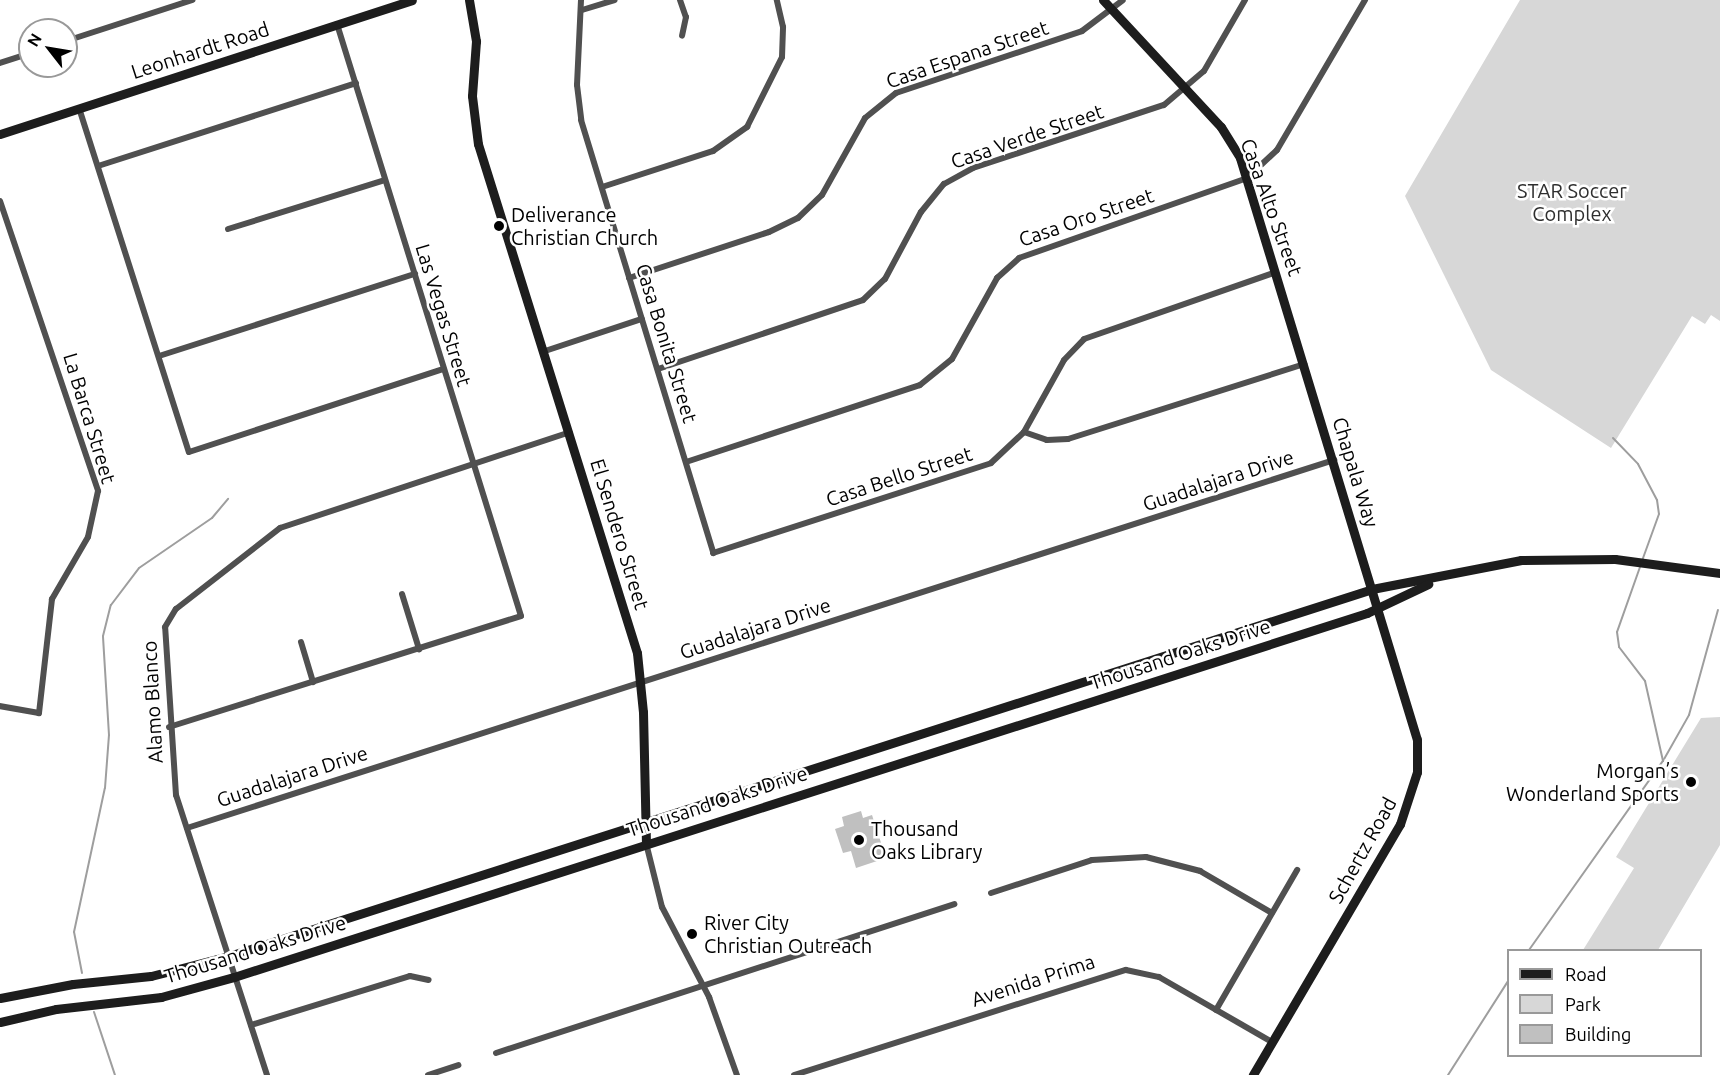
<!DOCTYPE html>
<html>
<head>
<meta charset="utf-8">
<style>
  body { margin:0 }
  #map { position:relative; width:1720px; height:1075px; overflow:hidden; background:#fff; font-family:Ubuntu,sans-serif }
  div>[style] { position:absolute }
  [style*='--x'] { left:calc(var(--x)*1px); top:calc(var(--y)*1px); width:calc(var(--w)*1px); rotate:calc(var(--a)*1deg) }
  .green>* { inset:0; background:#d7d7d7 }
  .stream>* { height:2px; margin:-1px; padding:0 1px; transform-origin:1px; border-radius:1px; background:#9e9e9e }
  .building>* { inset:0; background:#c0c0c0 }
  .street>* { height:6px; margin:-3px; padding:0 3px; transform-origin:3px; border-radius:3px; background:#505050 }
  .secondary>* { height:9px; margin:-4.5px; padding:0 4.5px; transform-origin:4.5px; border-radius:4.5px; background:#1d1d1d }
  .dots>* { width:16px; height:16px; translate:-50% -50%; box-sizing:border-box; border:3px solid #fff; border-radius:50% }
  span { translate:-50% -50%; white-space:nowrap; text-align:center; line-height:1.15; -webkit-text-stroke:5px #fff; paint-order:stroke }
  .street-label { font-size:20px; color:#000 }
  .park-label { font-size:20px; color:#2e2e2e }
  .poi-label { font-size:20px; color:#000 }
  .left { translate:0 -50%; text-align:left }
  .right { translate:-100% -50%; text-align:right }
  .legend { position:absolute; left:1507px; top:949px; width:195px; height:108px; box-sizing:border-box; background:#fff; border:2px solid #999; margin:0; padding:8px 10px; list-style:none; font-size:18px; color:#000 }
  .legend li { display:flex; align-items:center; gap:12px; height:30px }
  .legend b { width:30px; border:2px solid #999 }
  .north { position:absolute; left:18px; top:18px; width:60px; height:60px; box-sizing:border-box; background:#fff; border:2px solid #999; border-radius:50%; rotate:301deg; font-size:16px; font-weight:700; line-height:24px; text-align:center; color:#000 }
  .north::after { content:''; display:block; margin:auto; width:21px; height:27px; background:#000; clip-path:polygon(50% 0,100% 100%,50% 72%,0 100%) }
</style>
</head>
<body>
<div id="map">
  <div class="green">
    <div style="clip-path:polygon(1520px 0,1720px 0,1720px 321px,1711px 315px,1705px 324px,1692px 316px,1611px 448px,1491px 370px,1405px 196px)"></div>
    <div style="clip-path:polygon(1720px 717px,1720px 845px,1658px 950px,1583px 950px,1634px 868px,1616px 857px,1701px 718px)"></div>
  </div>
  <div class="stream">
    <div style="--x:1613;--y:438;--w:36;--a:46"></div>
    <div style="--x:1638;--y:464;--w:41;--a:62.2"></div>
    <div style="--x:1657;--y:500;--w:14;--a:82"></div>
    <div style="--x:1659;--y:514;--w:50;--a:109.9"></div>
    <div style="--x:1640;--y:567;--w:69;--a:109.5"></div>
    <div style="--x:1617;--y:632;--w:15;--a:82"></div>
    <div style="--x:1619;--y:647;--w:43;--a:52.6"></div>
    <div style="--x:1645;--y:681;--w:82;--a:77.3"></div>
    <div style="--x:1529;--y:950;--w:232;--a:-54.7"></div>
    <div style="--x:1663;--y:761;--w:53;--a:-60.5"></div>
    <div style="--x:1689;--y:715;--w:109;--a:-74.6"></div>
    <div style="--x:82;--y:973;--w:42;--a:-101"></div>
    <div style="--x:74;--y:932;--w:147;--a:-77.9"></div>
    <div style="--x:105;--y:788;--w:53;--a:-85.7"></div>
    <div style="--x:109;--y:735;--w:99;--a:-93.5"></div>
    <div style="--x:103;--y:636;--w:32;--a:-76"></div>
    <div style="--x:111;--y:605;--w:46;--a:-52.9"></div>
    <div style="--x:139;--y:568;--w:88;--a:-34.4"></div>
    <div style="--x:212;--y:518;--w:25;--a:-50"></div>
    <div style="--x:94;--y:1012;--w:66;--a:71.6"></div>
    <div style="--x:1448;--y:1075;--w:112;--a:-57.4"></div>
  </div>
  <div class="building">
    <div style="clip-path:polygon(861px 811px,863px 818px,872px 815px,886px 858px,856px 868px,851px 851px,843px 853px,835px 829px,844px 826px,842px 817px)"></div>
  </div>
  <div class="street">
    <div style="--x:581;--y:0;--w:85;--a:92.7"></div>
    <div style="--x:577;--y:85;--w:35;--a:83"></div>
    <div style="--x:581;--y:120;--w:453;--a:73"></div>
    <div style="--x:713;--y:553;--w:292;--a:-17.9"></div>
    <div style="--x:991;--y:463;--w:45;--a:-43.2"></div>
    <div style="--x:1024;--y:432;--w:82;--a:-60.9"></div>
    <div style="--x:1064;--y:360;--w:29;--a:-46"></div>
    <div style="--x:1084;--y:339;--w:203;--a:-19.2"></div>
    <div style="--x:680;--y:0;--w:18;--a:71"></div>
    <div style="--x:686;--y:17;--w:19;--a:102"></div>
    <div style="--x:582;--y:10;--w:34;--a:-17"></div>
    <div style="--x:66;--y:41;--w:133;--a:-18"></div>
    <div style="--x:0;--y:63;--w:32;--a:-18"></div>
    <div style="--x:79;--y:108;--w:361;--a:72.3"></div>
    <div style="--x:189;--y:452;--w:267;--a:-18.1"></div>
    <div style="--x:98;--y:166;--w:271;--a:-17.8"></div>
    <div style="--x:602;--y:187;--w:117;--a:-18"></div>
    <div style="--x:713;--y:151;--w:42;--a:-35.2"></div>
    <div style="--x:747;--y:127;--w:78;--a:-63.4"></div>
    <div style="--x:782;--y:57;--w:30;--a:-88"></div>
    <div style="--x:783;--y:27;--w:28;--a:-103"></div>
    <div style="--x:0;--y:201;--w:306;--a:71.3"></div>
    <div style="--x:98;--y:491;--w:47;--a:102.3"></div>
    <div style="--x:88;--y:537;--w:72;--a:120.1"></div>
    <div style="--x:52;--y:599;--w:115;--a:96.5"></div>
    <div style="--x:39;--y:713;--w:40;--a:-170"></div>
    <div style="--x:228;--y:229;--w:164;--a:-17.3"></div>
    <div style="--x:629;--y:278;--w:147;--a:-18.2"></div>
    <div style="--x:769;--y:232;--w:32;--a:-26"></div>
    <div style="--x:798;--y:218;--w:33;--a:-44"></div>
    <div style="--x:822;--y:195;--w:88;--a:-60.8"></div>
    <div style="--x:865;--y:118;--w:40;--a:-39"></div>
    <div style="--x:896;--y:93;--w:196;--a:-18.4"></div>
    <div style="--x:1082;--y:31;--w:51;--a:-37.1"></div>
    <div style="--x:545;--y:351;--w:102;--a:-18.3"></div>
    <div style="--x:159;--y:356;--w:269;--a:-17.8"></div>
    <div style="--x:658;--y:369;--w:216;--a:-18.6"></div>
    <div style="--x:863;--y:300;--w:30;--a:-44"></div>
    <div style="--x:885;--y:279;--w:76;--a:-61.8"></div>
    <div style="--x:921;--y:212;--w:36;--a:-51"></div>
    <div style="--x:944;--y:184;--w:33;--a:-29"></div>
    <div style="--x:973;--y:168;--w:201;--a:-18.3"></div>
    <div style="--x:1164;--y:105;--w:52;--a:-40.4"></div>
    <div style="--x:1204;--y:71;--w:82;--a:-60"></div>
    <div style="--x:1024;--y:432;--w:24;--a:19"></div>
    <div style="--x:1047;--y:440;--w:21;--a:-3"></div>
    <div style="--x:1068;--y:439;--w:248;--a:-17.6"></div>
    <div style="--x:686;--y:462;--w:246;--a:-18.2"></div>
    <div style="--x:920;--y:385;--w:41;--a:-39.1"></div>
    <div style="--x:952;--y:359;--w:93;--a:-60.9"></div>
    <div style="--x:997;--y:278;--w:30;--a:-42"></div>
    <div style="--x:1019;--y:258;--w:242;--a:-19.3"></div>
    <div style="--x:1247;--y:178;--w:41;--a:-43"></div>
    <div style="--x:1277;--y:150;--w:174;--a:-59.6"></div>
    <div style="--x:402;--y:594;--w:58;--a:72.8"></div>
    <div style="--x:301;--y:642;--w:42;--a:73.3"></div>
    <div style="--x:169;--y:727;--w:369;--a:-17.5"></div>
    <div style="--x:521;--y:616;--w:620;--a:-107.27"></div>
    <div style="--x:187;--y:828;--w:1205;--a:-17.79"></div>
    <div style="--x:646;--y:843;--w:66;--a:76"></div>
    <div style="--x:662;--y:907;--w:102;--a:62.4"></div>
    <div style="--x:709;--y:997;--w:83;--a:70.3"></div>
    <div style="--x:991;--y:893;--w:106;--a:-18.1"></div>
    <div style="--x:1092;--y:860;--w:54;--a:-3.2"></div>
    <div style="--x:1146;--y:857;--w:56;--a:14.5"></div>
    <div style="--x:1200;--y:871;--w:83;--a:30.3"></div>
    <div style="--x:1216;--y:1010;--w:162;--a:-59.9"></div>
    <div style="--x:251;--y:1025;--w:166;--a:-17.1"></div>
    <div style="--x:410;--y:976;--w:19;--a:12"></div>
    <div style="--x:496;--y:1053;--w:482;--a:-18"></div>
    <div style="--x:267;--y:1075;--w:294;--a:-108"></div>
    <div style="--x:176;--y:795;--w:168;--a:-93.7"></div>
    <div style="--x:165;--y:627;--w:21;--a:-59"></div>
    <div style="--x:176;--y:609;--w:132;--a:-37.9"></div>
    <div style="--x:280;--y:528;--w:305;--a:-18.3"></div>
    <div style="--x:428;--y:1075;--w:32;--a:-18"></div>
    <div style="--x:794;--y:1075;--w:348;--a:-17.6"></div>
    <div style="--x:1126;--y:970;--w:34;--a:12"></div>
    <div style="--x:1159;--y:977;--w:130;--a:29.9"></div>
  </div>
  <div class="secondary">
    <div style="--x:469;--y:0;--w:42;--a:80.3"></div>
    <div style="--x:476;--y:41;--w:55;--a:94.2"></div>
    <div style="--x:472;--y:96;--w:48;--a:82.9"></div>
    <div style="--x:478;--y:144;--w:533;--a:72.65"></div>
    <div style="--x:637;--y:653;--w:59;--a:84.2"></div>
    <div style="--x:643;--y:712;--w:131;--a:88.7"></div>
    <div style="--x:1103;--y:0;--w:173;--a:47.1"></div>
    <div style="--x:1221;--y:127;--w:36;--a:58"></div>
    <div style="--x:1240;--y:158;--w:608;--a:73.08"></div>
    <div style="--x:1417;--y:740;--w:32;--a:90"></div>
    <div style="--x:1417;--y:772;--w:55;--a:108.1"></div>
    <div style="--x:1400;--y:824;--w:291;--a:120.4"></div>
    <div style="--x:0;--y:134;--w:433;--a:-18"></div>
    <div style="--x:0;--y:998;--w:74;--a:-10.9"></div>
    <div style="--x:73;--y:984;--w:78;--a:-5.9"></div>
    <div style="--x:151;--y:976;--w:81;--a:-14.4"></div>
    <div style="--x:229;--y:956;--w:1200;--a:-17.8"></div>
    <div style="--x:1372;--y:589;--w:152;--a:-11"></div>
    <div style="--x:1521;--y:560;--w:94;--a:-0.6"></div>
    <div style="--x:1615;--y:559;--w:106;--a:7.6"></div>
    <div style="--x:0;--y:1022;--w:57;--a:-13.1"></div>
    <div style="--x:56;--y:1009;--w:106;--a:-6.5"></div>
    <div style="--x:161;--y:997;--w:76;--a:-15.3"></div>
    <div style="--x:234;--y:977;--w:1190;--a:-17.81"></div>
    <div style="--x:1367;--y:613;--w:68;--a:-25.4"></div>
  </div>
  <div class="dots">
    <div style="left:499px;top:226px;background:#000"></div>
    <div style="left:1691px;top:782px;background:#000"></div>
    <div style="left:859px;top:840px;background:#000"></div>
    <div style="left:692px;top:934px;background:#000"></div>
  </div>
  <div class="street-label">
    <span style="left:200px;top:50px;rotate:-18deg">Leonhardt Road</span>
    <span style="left:967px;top:54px;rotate:-19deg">Casa Espana Street</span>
    <span style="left:1027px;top:136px;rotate:-19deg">Casa Verde Street</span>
    <span style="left:1272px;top:207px;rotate:70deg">Casa Alto Street</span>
    <span style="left:1086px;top:217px;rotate:-19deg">Casa Oro Street</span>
    <span style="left:444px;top:315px;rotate:73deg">Las Vegas Street</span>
    <span style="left:667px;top:343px;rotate:73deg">Casa Bonita Street</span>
    <span style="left:90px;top:418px;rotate:73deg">La Barca Street</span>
    <span style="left:1356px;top:472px;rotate:73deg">Chapala Way</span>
    <span style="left:899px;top:476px;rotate:-18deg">Casa Bello Street</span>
    <span style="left:1218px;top:480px;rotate:-18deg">Guadalajara Drive</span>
    <span style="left:620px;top:534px;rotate:73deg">El Sendero Street</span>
    <span style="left:755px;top:628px;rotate:-18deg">Guadalajara Drive</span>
    <span style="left:1180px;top:654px;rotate:-18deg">Thousand Oaks Drive</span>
    <span style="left:152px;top:702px;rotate:-93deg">Alamo Blanco</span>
    <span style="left:292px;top:776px;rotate:-18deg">Guadalajara Drive</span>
    <span style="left:717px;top:801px;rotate:-18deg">Thousand Oaks Drive</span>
    <span style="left:1362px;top:850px;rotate:-61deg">Schertz Road</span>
    <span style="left:255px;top:949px;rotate:-17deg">Thousand Oaks Drive</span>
    <span style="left:1033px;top:980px;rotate:-18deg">Avenida Prima</span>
  </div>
  <div class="park-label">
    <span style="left:1572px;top:202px">STAR Soccer<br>Complex</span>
  </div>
  <div class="poi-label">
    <span class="left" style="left:511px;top:226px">Deliverance<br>Christian Church</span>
    <span class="right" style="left:1679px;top:782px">Morgan’s<br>Wonderland Sports</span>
    <span class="left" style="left:871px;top:840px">Thousand<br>Oaks Library</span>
    <span class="left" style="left:704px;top:934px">River City<br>Christian Outreach</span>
  </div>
  <ul class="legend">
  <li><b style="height:8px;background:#1d1d1d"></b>Road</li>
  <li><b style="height:16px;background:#d7d7d7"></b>Park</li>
  <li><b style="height:16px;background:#c0c0c0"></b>Building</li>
  </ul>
  <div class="north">N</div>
</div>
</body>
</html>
